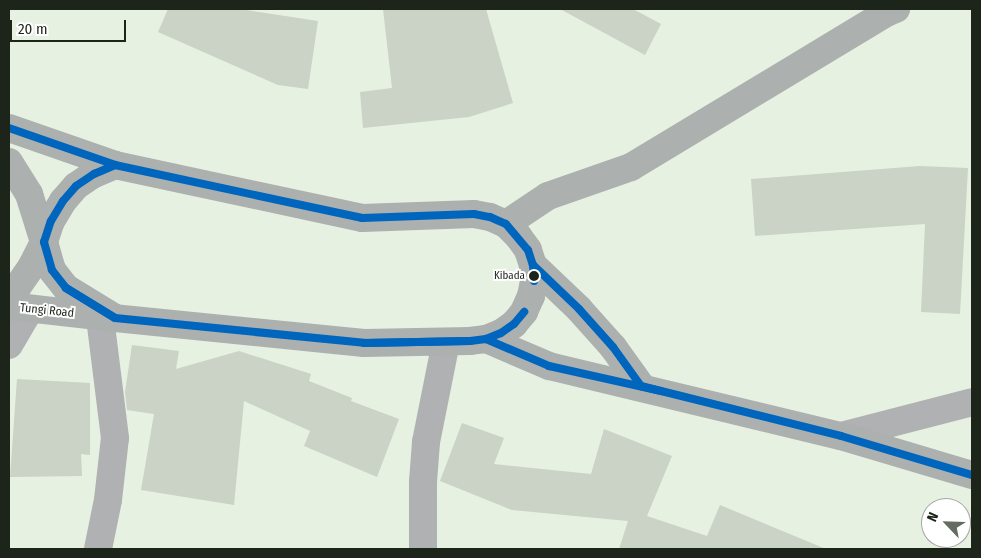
<!DOCTYPE html>
<html>
<head>
<meta charset="utf-8">
<style>
  body { margin:0 }
  #map { position:relative; width:981px; height:558px; overflow:hidden; background:#e6f1e1; font-family:"Fira Sans Condensed",sans-serif }
  div>[style] { position:absolute }
  [style*='--x'] { left:calc(var(--x)*1px); top:calc(var(--y)*1px); width:calc(var(--w)*1px); rotate:calc(var(--a)*1deg) }
  .building>* { inset:0; background:#cad3c6 }
  .street>* { height:28px; margin:-14px; padding:0 14px; transform-origin:14px; border-radius:14px; background:#afb1b2 }
  .secondary>* { height:28px; margin:-14px; padding:0 14px; transform-origin:14px; border-radius:14px; background:#acb0af }
  .bus-1>* { height:8px; margin:-4px; padding:0 4px; transform-origin:4px; border-radius:4px; background:#0065bd }
  .dots>* { width:14px; height:14px; translate:-50% -50%; box-sizing:border-box; border:2px solid #fff; border-radius:50% }
  span { translate:-50% -50%; white-space:nowrap; text-align:center; line-height:1.15; -webkit-text-stroke:4px #fff; paint-order:stroke }
  .bus-label { font-size:11px; color:#1d2419 }
  .right { translate:-100% -50%; text-align:right }
  .street-label { font-size:12px; color:#1d2419 }
  .frame { position:absolute; inset:0; border:10px solid #1d2419; pointer-events:none }
  .north { position:absolute; left:921px; top:498px; width:50px; height:50px; box-sizing:border-box; background:#fff; border:1px solid #a5a7a3; border-radius:50%; rotate:294deg; font-size:14px; font-weight:700; line-height:20px; text-align:center; color:#1d2419 }
  .north::after { content:''; display:block; margin:auto; width:18px; height:22px; background:#636c5f; clip-path:polygon(50% 0,100% 100%,50% 72%,0 100%) }
  .scale { position:absolute; left:10px; top:20px; width:116px; height:22px; box-sizing:border-box; border:2px solid #1d2419; border-top:0; padding-left:6px; font-size:15px; line-height:18px; white-space:nowrap; color:#1d2419; -webkit-text-stroke:4px #fff; paint-order:stroke }
</style>
</head>
<body>
<div id="map">
  <div class="building">
    <div style="clip-path:polygon(168px 9px,240px 9px,318px 21px,308px 89px,278px 85px,158px 32px)"></div>
    <div style="clip-path:polygon(383px 9px,486px 9px,513px 103px,469px 117px,363px 128px,360px 92px,392px 88px)"></div>
    <div style="clip-path:polygon(560px 9px,633px 9px,661px 24px,645px 55px)"></div>
    <div style="clip-path:polygon(920px 166px,968px 168px,960px 314px,921px 312px,925px 224px,755px 236px,751px 179px)"></div>
    <div style="clip-path:polygon(132px 345px,179px 351px,176px 369px,239px 351px,311px 374px,309px 381px,352px 398px,351px 401px,399px 419px,377px 477px,304px 446px,310px 431px,244px 401px,234px 505px,141px 490px,154px 414px,127px 410px,125px 392px)"></div>
    <div style="clip-path:polygon(17px 379px,90px 383px,90px 455px,81px 454px,82px 476px,10px 477px)"></div>
    <div style="clip-path:polygon(462px 423px,504px 438px,494px 464px,591px 474px,604px 429px,672px 456px,647px 516px,707px 536px,720px 505px,826px 549px,619px 549px,628px 521px,512px 510px,440px 481px)"></div>
  </div>
  <div class="street">
    <div style="--x:9;--y:345;--w:42;--a:-59.7"></div>
    <div style="--x:841;--y:436;--w:135;--a:-14.5"></div>
    <div style="--x:98;--y:549;--w:50;--a:-78.5"></div>
    <div style="--x:108;--y:500;--w:62;--a:-83.6"></div>
    <div style="--x:115;--y:438;--w:122;--a:-97.1"></div>
    <div style="--x:423;--y:549;--w:67;--a:-90"></div>
    <div style="--x:423;--y:482;--w:40;--a:-85.7"></div>
    <div style="--x:426;--y:442;--w:102;--a:-78.7"></div>
  </div>
  <div class="secondary">
    <div style="--x:9;--y:128;--w:112;--a:19.2"></div>
    <div style="--x:9;--y:162;--w:38;--a:58"></div>
    <div style="--x:29;--y:194;--w:50;--a:72.6"></div>
    <div style="--x:44;--y:242;--w:27;--a:117"></div>
    <div style="--x:32;--y:266;--w:24;--a:125"></div>
    <div style="--x:18;--y:286;--w:12;--a:138"></div>
    <div style="--x:115;--y:165;--w:253;--a:12.1"></div>
    <div style="--x:362;--y:218;--w:112;--a:-2"></div>
    <div style="--x:474;--y:214;--w:16;--a:11"></div>
    <div style="--x:490;--y:217;--w:17;--a:24"></div>
    <div style="--x:506;--y:224;--w:17;--a:45"></div>
    <div style="--x:518;--y:236;--w:17;--a:54"></div>
    <div style="--x:528;--y:250;--w:16;--a:72"></div>
    <div style="--x:533;--y:265;--w:16;--a:86"></div>
    <div style="--x:534;--y:281;--w:15;--a:101"></div>
    <div style="--x:531;--y:296;--w:17;--a:114"></div>
    <div style="--x:524;--y:312;--w:16;--a:130"></div>
    <div style="--x:514;--y:324;--w:16;--a:145"></div>
    <div style="--x:501;--y:333;--w:16;--a:158"></div>
    <div style="--x:486;--y:339;--w:16;--a:173"></div>
    <div style="--x:470;--y:341;--w:106;--a:178.9"></div>
    <div style="--x:364;--y:343;--w:250;--a:-174.3"></div>
    <div style="--x:115;--y:318;--w:57;--a:-148.5"></div>
    <div style="--x:66;--y:288;--w:23;--a:-128"></div>
    <div style="--x:52;--y:270;--w:29;--a:-106"></div>
    <div style="--x:44;--y:242;--w:22;--a:-72"></div>
    <div style="--x:51;--y:221;--w:23;--a:-59"></div>
    <div style="--x:63;--y:201;--w:20;--a:-49"></div>
    <div style="--x:76;--y:186;--w:22;--a:-34"></div>
    <div style="--x:94;--y:174;--w:23;--a:-23"></div>
    <div style="--x:506;--y:224;--w:50;--a:-33.7"></div>
    <div style="--x:548;--y:196;--w:88;--a:-19.3"></div>
    <div style="--x:631;--y:167;--w:298;--a:-31.1"></div>
    <div style="--x:886;--y:13;--w:11;--a:-22"></div>
    <div style="--x:533;--y:265;--w:64;--a:43.7"></div>
    <div style="--x:579;--y:309;--w:51;--a:48.2"></div>
    <div style="--x:613;--y:347;--w:48;--a:54.3"></div>
    <div style="--x:9;--y:306;--w:98;--a:6.5"></div>
    <div style="--x:486;--y:339;--w:69;--a:23.2"></div>
    <div style="--x:549;--y:366;--w:300;--a:13.5"></div>
    <div style="--x:841;--y:436;--w:137;--a:16.6"></div>
  </div>
  <div class="bus-1">
    <div style="--x:9;--y:128;--w:112;--a:19.2"></div>
    <div style="--x:533;--y:265;--w:64;--a:43.7"></div>
    <div style="--x:579;--y:309;--w:51;--a:48.2"></div>
    <div style="--x:613;--y:347;--w:48;--a:54.3"></div>
    <div style="--x:641;--y:386;--w:206;--a:14"></div>
    <div style="--x:841;--y:436;--w:137;--a:16.6"></div>
    <div style="--x:66;--y:288;--w:57;--a:31.5"></div>
    <div style="--x:66;--y:288;--w:57;--a:31.5"></div>
    <div style="--x:66;--y:288;--w:23;--a:-128"></div>
    <div style="--x:52;--y:270;--w:29;--a:-106"></div>
    <div style="--x:44;--y:242;--w:22;--a:-72"></div>
    <div style="--x:51;--y:221;--w:23;--a:-59"></div>
    <div style="--x:63;--y:201;--w:20;--a:-49"></div>
    <div style="--x:76;--y:186;--w:22;--a:-34"></div>
    <div style="--x:94;--y:174;--w:23;--a:-23"></div>
    <div style="--x:115;--y:165;--w:253;--a:12.1"></div>
    <div style="--x:362;--y:218;--w:112;--a:-2"></div>
    <div style="--x:474;--y:214;--w:16;--a:11"></div>
    <div style="--x:490;--y:217;--w:17;--a:24"></div>
    <div style="--x:506;--y:224;--w:34;--a:50"></div>
    <div style="--x:528;--y:250;--w:16;--a:72"></div>
    <div style="--x:533;--y:265;--w:16;--a:86"></div>
    <div style="--x:115;--y:318;--w:250;--a:5.7"></div>
    <div style="--x:486;--y:339;--w:69;--a:23.2"></div>
    <div style="--x:549;--y:366;--w:115;--a:12.6"></div>
    <div style="--x:470;--y:341;--w:16;--a:-7"></div>
    <div style="--x:486;--y:339;--w:16;--a:-22"></div>
    <div style="--x:501;--y:333;--w:16;--a:-35"></div>
    <div style="--x:514;--y:324;--w:16;--a:-50"></div>
    <div style="--x:364;--y:343;--w:106;--a:-1.1"></div>
    <div style="--x:364;--y:343;--w:106;--a:-1.1"></div>
  </div>
  <div class="dots">
    <div style="left:534px;top:276px;background:#1d2419"></div>
  </div>
  <div class="bus-label">
    <span class="right" style="left:525px;top:276px">Kibada</span>
  </div>
  <div class="street-label">
    <span style="left:47px;top:311px;rotate:6deg">Tungi Road</span>
  </div>
  <div class="frame"></div>
  <div class="north">N</div>
  <div class="scale">20 m</div>
</div>
</body>
</html>
